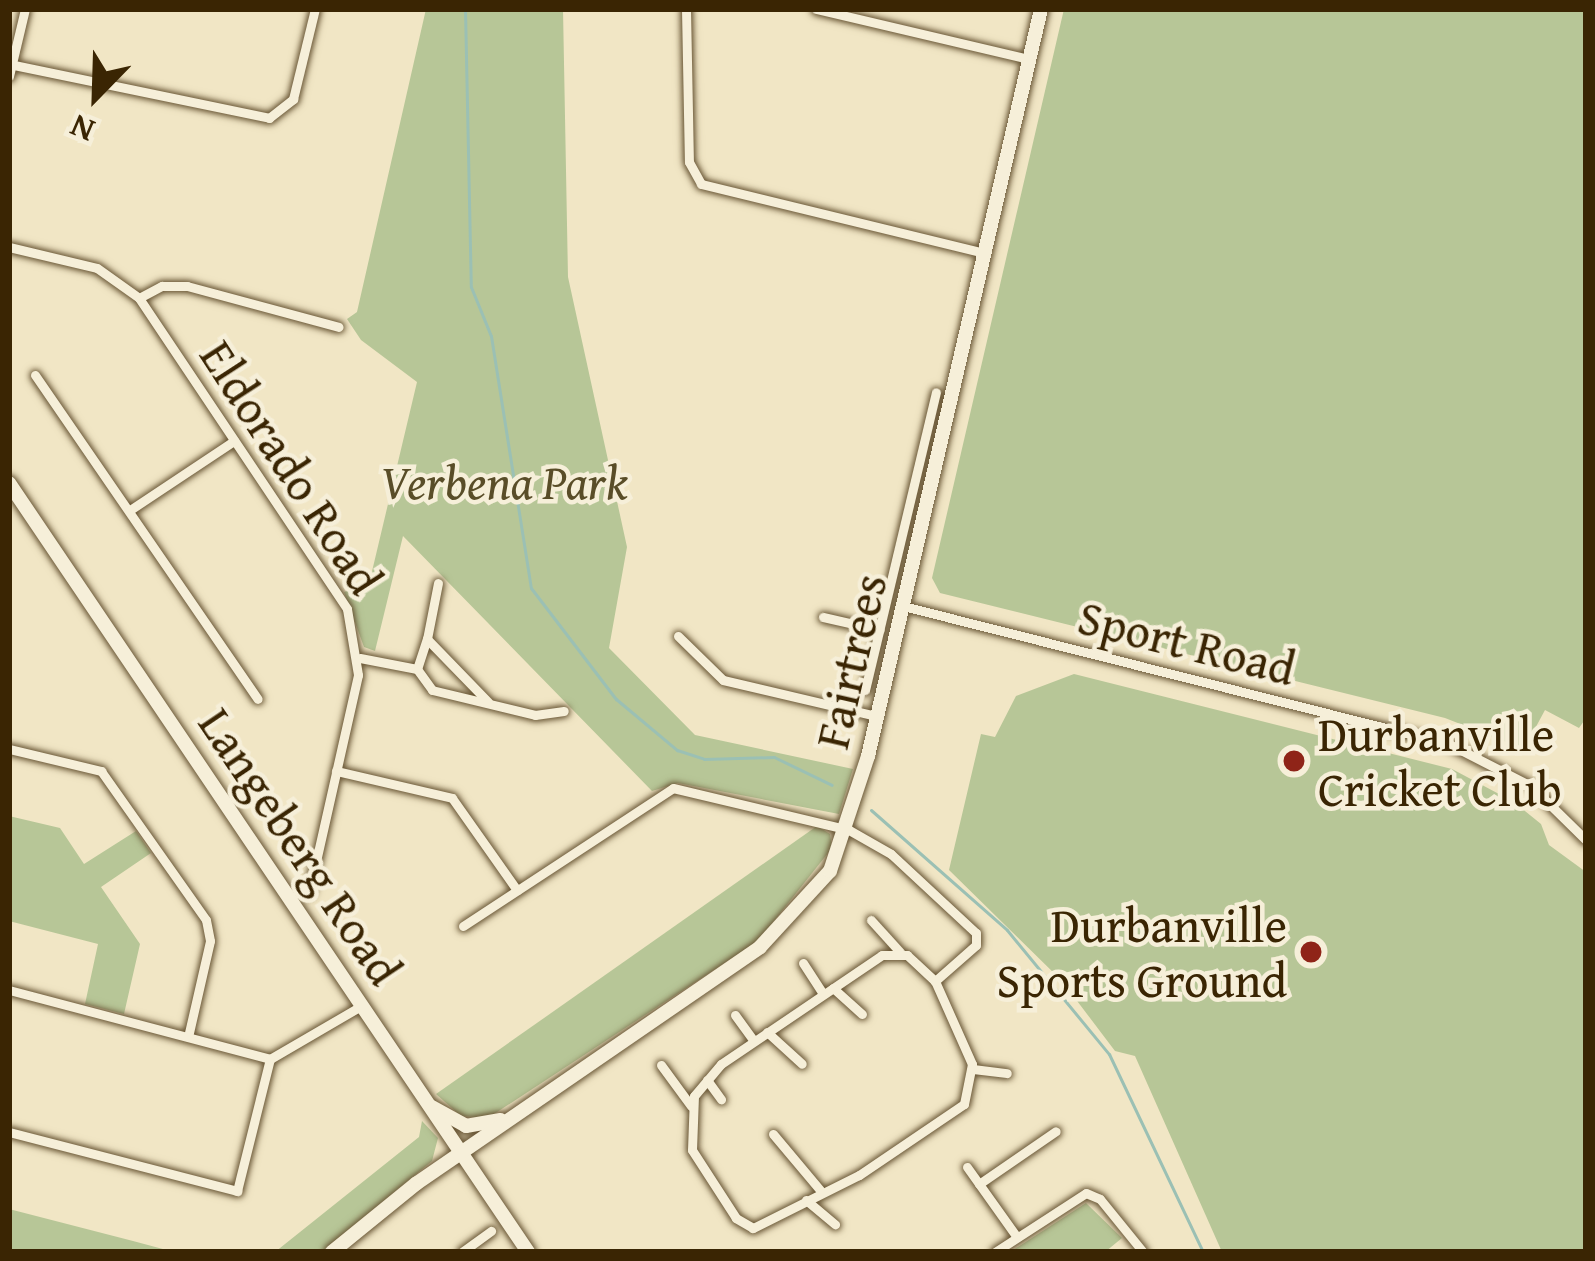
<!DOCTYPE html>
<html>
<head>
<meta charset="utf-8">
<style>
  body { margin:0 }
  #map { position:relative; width:1595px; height:1261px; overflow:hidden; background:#f1e6c5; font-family:"Gentium Book Plus",serif }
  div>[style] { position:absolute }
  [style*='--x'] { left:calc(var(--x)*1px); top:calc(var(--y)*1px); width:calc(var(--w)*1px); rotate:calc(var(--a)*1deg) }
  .green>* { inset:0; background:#b7c697 }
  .stream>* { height:3px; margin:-1.5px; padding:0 1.5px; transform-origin:1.5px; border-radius:1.5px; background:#9bc0b4 }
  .roads { filter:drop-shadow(0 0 3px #685534) drop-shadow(0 0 3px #685534) }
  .street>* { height:9px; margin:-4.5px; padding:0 4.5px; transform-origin:4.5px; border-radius:4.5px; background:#f6efd9 }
  .secondary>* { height:14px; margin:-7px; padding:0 7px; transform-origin:7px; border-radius:7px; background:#f6efd9 }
  .dots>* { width:33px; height:33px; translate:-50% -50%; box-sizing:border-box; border:6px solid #f6efd9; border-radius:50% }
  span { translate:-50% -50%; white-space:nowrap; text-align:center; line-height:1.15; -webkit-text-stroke:9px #f6efd9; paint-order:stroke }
  .street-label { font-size:48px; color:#3a2503 }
  .park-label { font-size:48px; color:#594d28; font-style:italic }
  .poi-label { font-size:48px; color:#3a2503 }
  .left { translate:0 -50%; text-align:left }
  .right { translate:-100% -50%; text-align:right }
  .frame { position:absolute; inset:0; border:12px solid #3a2503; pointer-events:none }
  .north { position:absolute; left:36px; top:36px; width:120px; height:120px; -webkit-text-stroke:9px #f6efd9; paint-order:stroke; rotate:203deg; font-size:33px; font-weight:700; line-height:48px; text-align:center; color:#3a2503 }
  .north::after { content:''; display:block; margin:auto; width:42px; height:54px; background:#3a2503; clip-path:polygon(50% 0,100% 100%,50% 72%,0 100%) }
</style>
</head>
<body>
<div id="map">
  <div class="green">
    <div style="clip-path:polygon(426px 9px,563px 9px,568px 277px,627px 547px,609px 648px,695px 735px,853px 769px,839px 814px,678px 783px,652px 791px,403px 536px,375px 651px,364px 647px,344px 592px,369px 584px,417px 382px,361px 340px,347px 319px,357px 312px)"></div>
    <div style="clip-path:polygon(1064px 9px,1586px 9px,1586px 718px,1579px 728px,1545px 710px,1524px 749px,1445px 718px,940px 593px,932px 578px)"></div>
    <div style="clip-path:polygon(1074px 674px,1452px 769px,1514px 802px,1541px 824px,1549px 845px,1586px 872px,1586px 1252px,1222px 1252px,1135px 1056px,1115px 1051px,1062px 981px,949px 870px,981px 734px,995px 737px,1016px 696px)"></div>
    <div style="clip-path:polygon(9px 816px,60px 828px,84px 864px,136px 831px,151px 853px,101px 887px,140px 944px,124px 1014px,85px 1004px,98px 944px,9px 921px)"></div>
    <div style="clip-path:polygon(817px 826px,830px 834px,832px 848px,758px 941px,488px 1118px,461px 1116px,436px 1094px)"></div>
    <div style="clip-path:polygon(422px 1121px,438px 1138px,432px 1161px,321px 1252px,275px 1252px,419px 1137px)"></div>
    <div style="clip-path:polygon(1086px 1203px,1122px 1238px,1105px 1252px,1010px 1252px)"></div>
    <div style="clip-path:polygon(9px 1209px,133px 1241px,174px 1252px,9px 1252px)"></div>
  </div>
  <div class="stream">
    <div style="--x:465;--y:9;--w:278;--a:88.8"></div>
    <div style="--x:471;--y:287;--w:53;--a:67.8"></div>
    <div style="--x:491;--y:336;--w:255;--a:81"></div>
    <div style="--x:531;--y:588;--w:140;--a:52.6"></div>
    <div style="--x:616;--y:699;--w:80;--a:39.9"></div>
    <div style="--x:677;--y:750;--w:28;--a:18"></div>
    <div style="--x:704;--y:759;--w:70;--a:-1.6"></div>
    <div style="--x:774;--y:757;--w:64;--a:25.8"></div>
    <div style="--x:871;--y:810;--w:181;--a:41.4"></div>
    <div style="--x:1007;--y:930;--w:161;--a:50.6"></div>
    <div style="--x:1109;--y:1054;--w:219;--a:64.6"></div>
  </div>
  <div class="roads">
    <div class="street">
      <div style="--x:686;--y:9;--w:153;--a:88.9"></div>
      <div style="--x:689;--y:162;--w:25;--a:61"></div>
      <div style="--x:701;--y:184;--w:292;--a:13.7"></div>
      <div style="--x:816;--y:9;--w:220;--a:13.2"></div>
      <div style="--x:9;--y:64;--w:266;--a:11.7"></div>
      <div style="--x:269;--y:118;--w:31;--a:-38"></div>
      <div style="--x:293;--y:99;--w:93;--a:-76.3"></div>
      <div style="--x:9;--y:76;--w:69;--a:-76.6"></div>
      <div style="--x:9;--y:247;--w:90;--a:13.4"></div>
      <div style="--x:97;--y:268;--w:52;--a:35.5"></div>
      <div style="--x:139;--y:298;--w:374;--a:56.2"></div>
      <div style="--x:347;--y:609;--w:67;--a:80.5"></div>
      <div style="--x:358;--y:675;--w:223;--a:102.7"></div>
      <div style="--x:139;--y:298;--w:26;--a:-28"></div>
      <div style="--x:162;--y:286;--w:25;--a:0"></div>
      <div style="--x:187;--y:286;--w:157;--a:15.1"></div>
      <div style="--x:35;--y:375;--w:393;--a:55.5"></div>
      <div style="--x:130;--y:510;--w:125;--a:-33.6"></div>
      <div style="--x:903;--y:606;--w:563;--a:14.18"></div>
      <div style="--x:1449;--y:744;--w:92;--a:27.1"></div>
      <div style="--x:1531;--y:786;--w:77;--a:44.5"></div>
      <div style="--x:823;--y:617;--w:58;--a:12.8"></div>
      <div style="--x:678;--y:636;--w:63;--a:44.4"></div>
      <div style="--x:723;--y:680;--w:158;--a:13.2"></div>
      <div style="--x:427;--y:639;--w:57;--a:-78.9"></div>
      <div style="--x:360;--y:658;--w:58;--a:10.9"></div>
      <div style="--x:417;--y:669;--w:26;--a:54"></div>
      <div style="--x:432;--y:690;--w:106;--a:13.6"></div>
      <div style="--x:535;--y:715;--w:29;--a:-8"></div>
      <div style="--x:417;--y:669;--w:32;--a:-72"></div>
      <div style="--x:427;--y:639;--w:88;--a:45.9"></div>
      <div style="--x:865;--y:690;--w:306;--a:-76.6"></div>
      <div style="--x:9;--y:749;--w:95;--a:13.4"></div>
      <div style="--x:101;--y:771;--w:182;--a:54.8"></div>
      <div style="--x:206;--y:920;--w:21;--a:79"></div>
      <div style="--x:210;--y:941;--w:98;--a:102.9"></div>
      <div style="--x:336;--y:771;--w:119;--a:13.1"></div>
      <div style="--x:452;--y:798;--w:113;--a:54.8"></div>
      <div style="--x:871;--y:920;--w:43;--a:47.8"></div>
      <div style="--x:463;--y:926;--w:251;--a:-33.3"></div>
      <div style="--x:673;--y:788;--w:181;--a:13.4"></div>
      <div style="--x:849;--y:830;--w:48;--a:29.7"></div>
      <div style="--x:891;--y:854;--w:116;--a:42.9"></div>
      <div style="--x:976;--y:933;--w:12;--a:90"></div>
      <div style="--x:976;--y:945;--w:55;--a:138.7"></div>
      <div style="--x:935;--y:981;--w:91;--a:66"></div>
      <div style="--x:972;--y:1064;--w:41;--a:101.3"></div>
      <div style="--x:964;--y:1104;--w:127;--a:145.9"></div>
      <div style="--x:859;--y:1175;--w:119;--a:153.4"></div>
      <div style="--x:753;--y:1228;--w:20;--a:-150"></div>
      <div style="--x:736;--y:1218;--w:81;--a:-122.9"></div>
      <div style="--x:692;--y:1150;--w:54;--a:-87.9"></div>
      <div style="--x:694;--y:1096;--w:42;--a:-49.8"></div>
      <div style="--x:721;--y:1064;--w:194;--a:-34.1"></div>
      <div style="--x:882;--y:955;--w:25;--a:0"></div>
      <div style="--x:907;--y:955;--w:38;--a:43"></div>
      <div style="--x:803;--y:963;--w:37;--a:57"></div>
      <div style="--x:833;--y:988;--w:39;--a:42"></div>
      <div style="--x:9;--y:990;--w:270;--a:14.8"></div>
      <div style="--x:735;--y:1015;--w:32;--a:54"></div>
      <div style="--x:767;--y:1032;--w:47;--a:42.4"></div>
      <div style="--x:270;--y:1059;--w:105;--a:-30.2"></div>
      <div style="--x:661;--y:1065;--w:51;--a:53.8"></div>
      <div style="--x:973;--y:1069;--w:34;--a:7"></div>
      <div style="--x:707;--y:1080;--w:24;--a:54"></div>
      <div style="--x:9;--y:1132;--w:236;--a:14.5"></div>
      <div style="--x:237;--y:1191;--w:136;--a:-76"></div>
      <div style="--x:773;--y:1134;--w:73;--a:50"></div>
      <div style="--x:967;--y:1167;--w:86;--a:54.5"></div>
      <div style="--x:979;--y:1184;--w:93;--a:-34.5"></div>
      <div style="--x:806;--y:1200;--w:38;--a:40"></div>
      <div style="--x:462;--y:1252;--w:36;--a:-36"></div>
      <div style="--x:995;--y:1252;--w:108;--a:-33"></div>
      <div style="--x:1086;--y:1193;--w:15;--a:23"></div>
      <div style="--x:1100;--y:1199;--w:68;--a:50.9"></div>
    </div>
    <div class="secondary">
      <div style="--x:9;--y:483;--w:928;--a:55.98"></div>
      <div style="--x:432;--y:1107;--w:39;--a:29"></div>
      <div style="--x:466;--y:1126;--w:35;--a:-10"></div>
      <div style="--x:332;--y:1252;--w:109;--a:-39.1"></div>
      <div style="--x:417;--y:1183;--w:416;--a:-34.5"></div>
      <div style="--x:760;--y:947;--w:103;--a:-47.4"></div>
      <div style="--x:830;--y:871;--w:121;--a:-71.7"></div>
      <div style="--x:868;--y:756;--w:767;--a:-76.96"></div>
    </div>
  </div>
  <div class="dots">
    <div style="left:1294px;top:761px;background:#8f2418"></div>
    <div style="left:1311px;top:952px;background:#8f2418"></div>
  </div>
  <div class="street-label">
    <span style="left:292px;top:467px;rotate:57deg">Eldorado Road</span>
    <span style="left:1187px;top:642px;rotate:14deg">Sport Road</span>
    <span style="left:850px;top:661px;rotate:-77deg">Fairtrees</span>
    <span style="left:301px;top:846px;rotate:56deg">Langeberg Road</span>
  </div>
  <div class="park-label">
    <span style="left:504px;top:482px">Verbena Park</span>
  </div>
  <div class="poi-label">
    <span class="left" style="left:1318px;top:761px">Durbanville<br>Cricket Club</span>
    <span class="right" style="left:1287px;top:952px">Durbanville<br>Sports Ground</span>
  </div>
  <div class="frame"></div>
  <div class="north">N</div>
</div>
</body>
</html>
